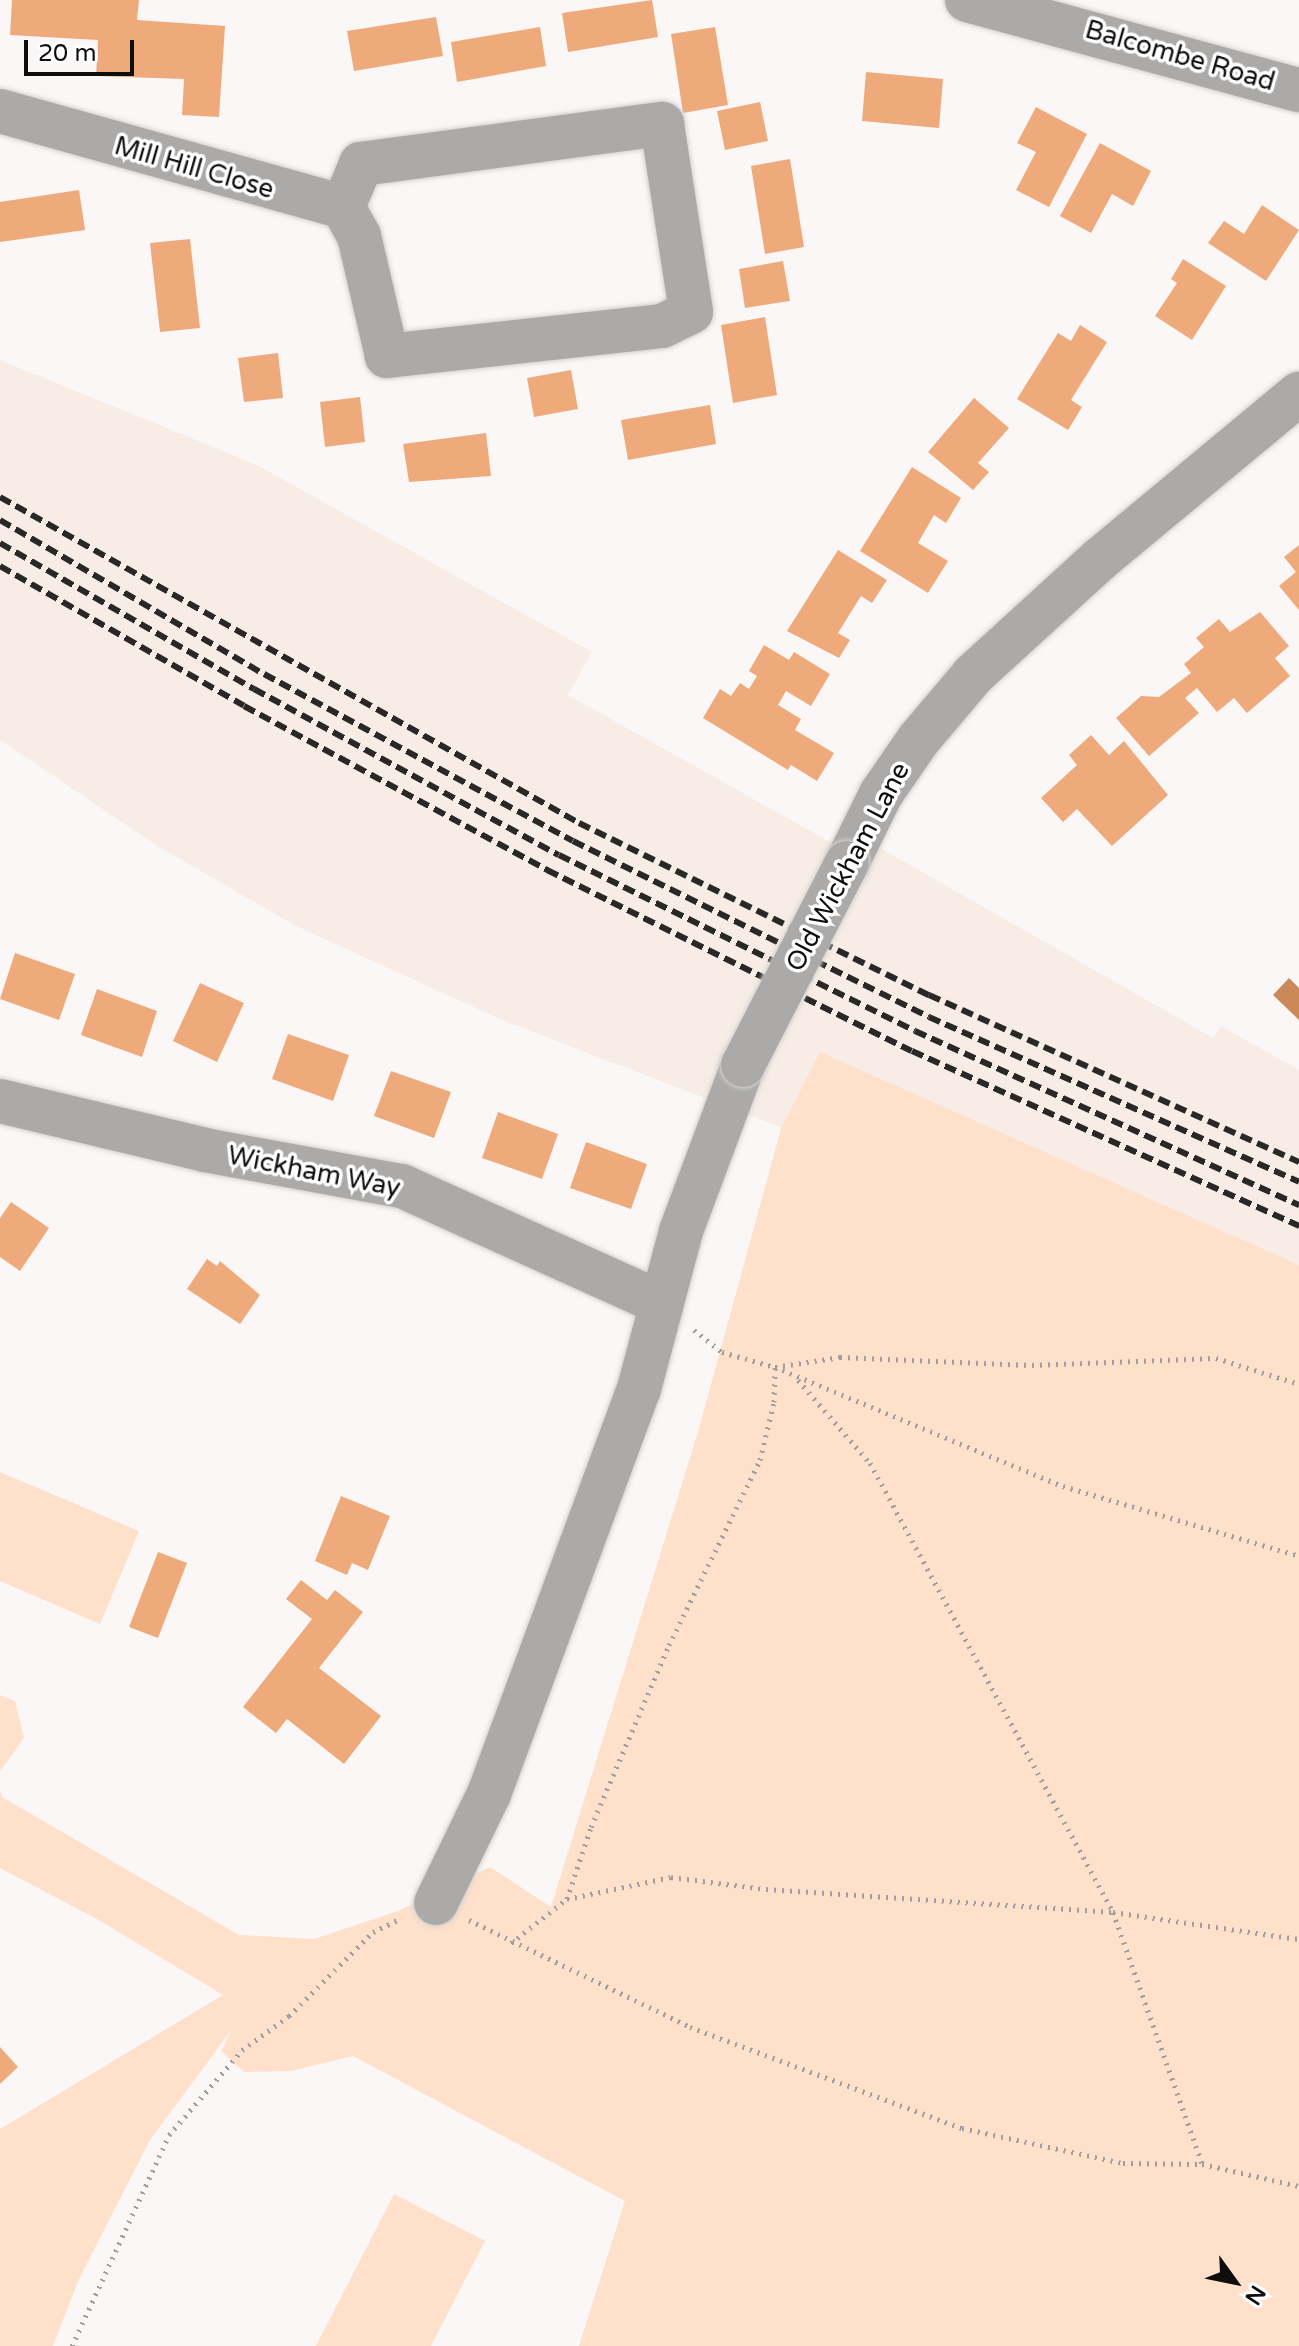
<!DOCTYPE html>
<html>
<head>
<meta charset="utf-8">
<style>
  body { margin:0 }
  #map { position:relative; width:1299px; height:2346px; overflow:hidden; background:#faf7f6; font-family:"Varela Round",sans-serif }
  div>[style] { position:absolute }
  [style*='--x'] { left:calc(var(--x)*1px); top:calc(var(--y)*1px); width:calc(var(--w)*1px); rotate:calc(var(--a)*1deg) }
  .built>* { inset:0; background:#f7ede6 }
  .green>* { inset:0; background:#fee0cb }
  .water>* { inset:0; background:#cb895a }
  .building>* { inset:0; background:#efaa7b }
  .path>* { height:5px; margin-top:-2.5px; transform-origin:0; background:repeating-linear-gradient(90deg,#a19f9e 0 2px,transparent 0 8px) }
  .roads { filter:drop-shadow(0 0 2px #d4d2d1) drop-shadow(0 0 2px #d4d2d1) }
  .minor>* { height:44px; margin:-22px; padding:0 22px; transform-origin:22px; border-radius:22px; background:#abaaa9 }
  .rail>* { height:6px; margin-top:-3px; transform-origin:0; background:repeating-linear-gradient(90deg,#2a2827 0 12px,transparent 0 18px) }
  .bridges { filter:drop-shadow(0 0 2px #d4d2d1) drop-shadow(0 0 2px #d4d2d1) }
  .minor-bridge>* { height:44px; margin:-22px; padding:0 22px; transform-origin:22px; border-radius:22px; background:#abaaa9 }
  span { translate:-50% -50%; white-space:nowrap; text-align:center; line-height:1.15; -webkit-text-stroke:7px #fff; paint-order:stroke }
  .street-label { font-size:26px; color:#0f0e0d }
  .north { position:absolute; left:1195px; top:2242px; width:80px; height:80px; -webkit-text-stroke:6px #fff; paint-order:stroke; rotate:123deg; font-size:22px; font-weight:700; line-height:32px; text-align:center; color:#0f0e0d }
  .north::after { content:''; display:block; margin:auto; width:28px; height:36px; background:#0f0e0d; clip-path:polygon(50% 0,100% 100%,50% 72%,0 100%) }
  .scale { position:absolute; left:24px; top:40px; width:110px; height:36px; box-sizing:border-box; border:4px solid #0f0e0d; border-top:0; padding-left:10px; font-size:24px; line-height:28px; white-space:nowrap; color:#0f0e0d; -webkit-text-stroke:6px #fff; paint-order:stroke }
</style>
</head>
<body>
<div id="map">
  <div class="built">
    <div style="clip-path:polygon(0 360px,257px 465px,592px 652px,568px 695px,832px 843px,875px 845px,1213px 1038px,1221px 1026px,1299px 1070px,1299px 1327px,502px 1020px,296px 926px,159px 847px,0 740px)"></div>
  </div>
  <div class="green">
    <div style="clip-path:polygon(820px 1052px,1299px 1265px,1299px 2346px,579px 2346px,625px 2201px,353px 2056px,291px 2071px,244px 2072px,221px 2051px,232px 2029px,150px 2140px,78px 2281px,53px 2346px,0 2346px,0 2129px,223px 1995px,97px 1919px,0 1868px,0 1789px,2px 1797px,239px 1935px,314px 1939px,398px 1911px,490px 1867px,551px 1907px,698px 1432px,781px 1129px)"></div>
    <div style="clip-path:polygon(0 1472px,139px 1531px,100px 1624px,0 1581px)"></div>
    <div style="clip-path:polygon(0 1695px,15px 1701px,24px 1738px,0 1771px)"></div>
    <div style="clip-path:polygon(394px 2194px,485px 2241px,431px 2346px,316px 2346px)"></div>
  </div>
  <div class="water">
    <div style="clip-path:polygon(1289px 978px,1299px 988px,1299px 1020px,1273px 995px)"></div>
  </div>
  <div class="building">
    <div style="clip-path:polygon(12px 0,139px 0,137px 20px,225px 26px,219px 117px,182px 115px,184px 79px,96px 76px,98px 40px,10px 35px)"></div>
    <div style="clip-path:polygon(652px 0,658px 37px,568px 52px,562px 13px)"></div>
    <div style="clip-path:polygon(436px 17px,443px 56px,354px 71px,347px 31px)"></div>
    <div style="clip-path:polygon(540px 27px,546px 66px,457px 82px,451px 42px)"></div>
    <div style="clip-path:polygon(715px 27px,728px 105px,683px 113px,671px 34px)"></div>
    <div style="clip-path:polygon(866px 72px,943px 79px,939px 128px,862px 121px)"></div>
    <div style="clip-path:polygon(760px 102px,768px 141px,725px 150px,717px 111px)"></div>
    <div style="clip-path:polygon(1036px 107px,1087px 134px,1049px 207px,1016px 190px,1036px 152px,1017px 143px)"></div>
    <div style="clip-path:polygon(1100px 143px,1151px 171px,1133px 206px,1112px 194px,1091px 233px,1060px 216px)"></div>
    <div style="clip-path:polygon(790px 159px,804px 247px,765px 254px,751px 166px)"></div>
    <div style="clip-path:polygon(79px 190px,85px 230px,0 242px,0 202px)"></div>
    <div style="clip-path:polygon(1262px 205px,1299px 230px,1266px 281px,1208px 243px,1224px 221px,1244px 234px)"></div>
    <div style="clip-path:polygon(190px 239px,200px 328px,160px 332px,150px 243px)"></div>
    <div style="clip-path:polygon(1183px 259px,1226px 286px,1192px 340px,1155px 316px,1177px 283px,1171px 279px)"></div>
    <div style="clip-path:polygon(783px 261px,790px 301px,745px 308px,739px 269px)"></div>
    <div style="clip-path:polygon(765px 317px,777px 395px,733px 403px,721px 325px)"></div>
    <div style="clip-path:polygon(1080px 325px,1107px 342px,1071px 400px,1082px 407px,1068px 430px,1017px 399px,1058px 333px,1071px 341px)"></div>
    <div style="clip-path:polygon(278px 353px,283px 398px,244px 402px,238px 358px)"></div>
    <div style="clip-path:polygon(571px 370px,578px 409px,534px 417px,527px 378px)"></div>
    <div style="clip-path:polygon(360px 397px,365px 442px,325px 447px,320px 402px)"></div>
    <div style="clip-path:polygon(974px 398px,1009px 428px,978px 463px,989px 472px,973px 490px,928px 452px)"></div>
    <div style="clip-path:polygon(710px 405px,716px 444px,628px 460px,621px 420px)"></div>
    <div style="clip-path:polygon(486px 433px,491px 476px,409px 482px,403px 444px)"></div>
    <div style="clip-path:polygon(912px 467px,961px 498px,946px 523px,934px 515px,918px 543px,948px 561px,928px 593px,860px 551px)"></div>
    <div style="clip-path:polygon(1299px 545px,1299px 610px,1279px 586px,1296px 572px,1284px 557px)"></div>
    <div style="clip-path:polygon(838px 550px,887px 580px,872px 603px,861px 596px,838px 633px,850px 640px,839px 658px,787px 631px)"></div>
    <div style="clip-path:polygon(1260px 612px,1289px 646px,1275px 658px,1290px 676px,1247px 713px,1234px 698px,1217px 712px,1197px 688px,1185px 698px,1199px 713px,1149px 756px,1116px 718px,1141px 696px,1159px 697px,1191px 673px,1184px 664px,1204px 647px,1196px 638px,1219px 619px,1230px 632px)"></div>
    <div style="clip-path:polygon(764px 645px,789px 660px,794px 652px,830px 674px,811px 706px,786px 691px,778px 705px,801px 719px,795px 730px,834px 753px,817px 781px,791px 765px,788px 770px,703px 718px,720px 689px,731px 696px,740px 683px,749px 689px,757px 676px,749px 671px)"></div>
    <div style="clip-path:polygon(1091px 735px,1109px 755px,1124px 741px,1168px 795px,1112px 846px,1077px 809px,1063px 822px,1041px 798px,1077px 765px,1069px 755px)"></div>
    <div style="clip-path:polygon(15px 953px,75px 974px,59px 1020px,0 999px)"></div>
    <div style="clip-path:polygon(200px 983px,244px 1003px,217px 1062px,173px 1041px)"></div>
    <div style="clip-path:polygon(97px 989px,157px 1011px,142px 1057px,81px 1035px)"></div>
    <div style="clip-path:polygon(288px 1034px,349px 1055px,333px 1101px,272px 1079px)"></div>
    <div style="clip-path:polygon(391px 1071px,451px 1092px,434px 1138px,374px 1116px)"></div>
    <div style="clip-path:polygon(498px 1112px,558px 1134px,542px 1179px,482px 1158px)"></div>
    <div style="clip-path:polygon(586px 1142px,647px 1164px,631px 1209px,570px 1188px)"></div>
    <div style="clip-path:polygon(11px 1202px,49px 1228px,20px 1271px,0 1257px,0 1218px)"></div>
    <div style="clip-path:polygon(207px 1259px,217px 1266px,220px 1261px,260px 1295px,240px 1324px,187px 1289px)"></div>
    <div style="clip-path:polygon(341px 1496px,390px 1516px,368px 1570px,352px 1563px,347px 1575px,315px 1561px)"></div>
    <div style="clip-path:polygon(158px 1552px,187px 1563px,158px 1638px,129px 1627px)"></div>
    <div style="clip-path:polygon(301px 1580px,327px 1600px,335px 1590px,363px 1612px,319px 1668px,381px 1716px,344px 1764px,287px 1719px,276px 1733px,243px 1707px,312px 1619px,286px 1599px)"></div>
    <div style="clip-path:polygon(0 2047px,18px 2067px,0 2084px)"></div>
  </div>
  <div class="path">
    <div style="--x:694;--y:1330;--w:36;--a:38"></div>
    <div style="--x:722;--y:1352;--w:55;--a:15.8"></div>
    <div style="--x:775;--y:1367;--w:312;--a:22.5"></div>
    <div style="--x:1063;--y:1486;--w:246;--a:16.5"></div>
    <div style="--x:798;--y:1380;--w:110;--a:49.1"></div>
    <div style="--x:870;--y:1463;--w:511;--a:61.58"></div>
    <div style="--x:1113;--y:1912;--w:267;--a:70.5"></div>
    <div style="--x:567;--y:1899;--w:76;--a:-71.6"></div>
    <div style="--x:591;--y:1827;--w:198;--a:-66.8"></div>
    <div style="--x:669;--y:1645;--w:206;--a:-63.8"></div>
    <div style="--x:760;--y:1460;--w:60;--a:-76.4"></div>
    <div style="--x:774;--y:1402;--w:35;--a:-88"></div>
    <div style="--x:775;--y:1367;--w:66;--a:-8.7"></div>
    <div style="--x:840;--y:1357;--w:192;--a:2.4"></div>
    <div style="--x:1032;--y:1365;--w:184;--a:-2.2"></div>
    <div style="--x:1216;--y:1358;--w:87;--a:17.4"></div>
    <div style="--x:469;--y:1920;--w:246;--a:25.8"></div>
    <div style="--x:690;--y:2027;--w:290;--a:20.4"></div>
    <div style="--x:962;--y:2128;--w:165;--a:12.3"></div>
    <div style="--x:1123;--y:2163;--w:79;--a:0.7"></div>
    <div style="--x:1202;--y:2164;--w:99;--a:12.8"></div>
    <div style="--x:511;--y:1943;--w:71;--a:-38.2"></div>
    <div style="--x:567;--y:1899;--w:106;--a:-11.9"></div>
    <div style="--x:671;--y:1877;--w:96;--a:7.2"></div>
    <div style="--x:766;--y:1889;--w:348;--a:3.8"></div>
    <div style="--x:1113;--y:1912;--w:188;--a:8.3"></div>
    <div style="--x:72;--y:2346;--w:232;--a:-65.3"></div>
    <div style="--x:169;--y:2135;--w:112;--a:-49.3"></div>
    <div style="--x:242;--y:2050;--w:58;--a:-35.9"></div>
    <div style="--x:289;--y:2016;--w:119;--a:-45"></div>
    <div style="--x:373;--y:1932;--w:32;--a:-26"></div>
  </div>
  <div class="roads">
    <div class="minor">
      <div style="--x:967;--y:0;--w:344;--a:15.2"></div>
      <div style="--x:0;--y:111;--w:356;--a:15.6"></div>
      <div style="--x:343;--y:207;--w:47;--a:-67.3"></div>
      <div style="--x:361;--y:164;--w:304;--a:-7.6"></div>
      <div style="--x:662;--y:124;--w:190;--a:81.2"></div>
      <div style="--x:691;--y:312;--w:32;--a:154"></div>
      <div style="--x:662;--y:326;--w:277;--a:173.8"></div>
      <div style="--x:387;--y:356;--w:123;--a:-103.1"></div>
      <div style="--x:359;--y:236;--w:33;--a:-119"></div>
      <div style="--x:847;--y:863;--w:77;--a:-63.8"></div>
      <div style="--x:881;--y:794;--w:67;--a:-55.4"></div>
      <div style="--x:919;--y:739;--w:84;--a:-49.8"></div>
      <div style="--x:973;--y:675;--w:172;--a:-42.4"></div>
      <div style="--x:1100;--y:559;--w:259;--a:-39.7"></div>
      <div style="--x:0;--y:1101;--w:211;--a:13.4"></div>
      <div style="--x:205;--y:1150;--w:200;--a:10.4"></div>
      <div style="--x:402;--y:1186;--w:282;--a:24.3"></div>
      <div style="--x:436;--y:1903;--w:121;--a:-64.1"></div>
      <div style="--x:489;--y:1794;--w:432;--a:-69.7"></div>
      <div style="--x:639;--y:1389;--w:163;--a:-75.1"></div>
      <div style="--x:681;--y:1231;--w:177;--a:-69.5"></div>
    </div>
  </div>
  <div class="rail">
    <div style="--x:0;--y:497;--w:664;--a:29.38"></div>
    <div style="--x:579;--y:823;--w:390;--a:26.2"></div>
    <div style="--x:929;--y:995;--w:406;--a:24.3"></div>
    <div style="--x:0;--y:520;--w:306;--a:30.3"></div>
    <div style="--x:264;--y:674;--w:351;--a:28.4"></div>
    <div style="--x:573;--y:841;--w:397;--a:26.3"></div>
    <div style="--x:929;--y:1017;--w:405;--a:24"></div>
    <div style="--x:0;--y:543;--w:293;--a:29.9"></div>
    <div style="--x:254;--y:689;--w:347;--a:28.6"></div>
    <div style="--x:559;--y:855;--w:397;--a:26.3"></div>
    <div style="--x:915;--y:1031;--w:422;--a:24.4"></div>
    <div style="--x:0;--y:566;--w:281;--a:29.8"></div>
    <div style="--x:244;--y:706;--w:345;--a:28.4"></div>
    <div style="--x:547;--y:870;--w:407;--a:26.4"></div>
    <div style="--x:912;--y:1051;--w:425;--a:24.3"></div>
  </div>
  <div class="bridges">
    <div class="minor-bridge">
      <div style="--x:743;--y:1065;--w:227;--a:-62.8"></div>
    </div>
  </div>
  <div class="street-label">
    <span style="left:1180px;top:56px;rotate:16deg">Balcombe Road</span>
    <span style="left:194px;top:168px;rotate:16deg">Mill Hill Close</span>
    <span style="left:848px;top:867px;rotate:-62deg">Old Wickham Lane</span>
    <span style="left:314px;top:1172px;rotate:11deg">Wickham Way</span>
  </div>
  <div class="north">N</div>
  <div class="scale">20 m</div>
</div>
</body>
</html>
